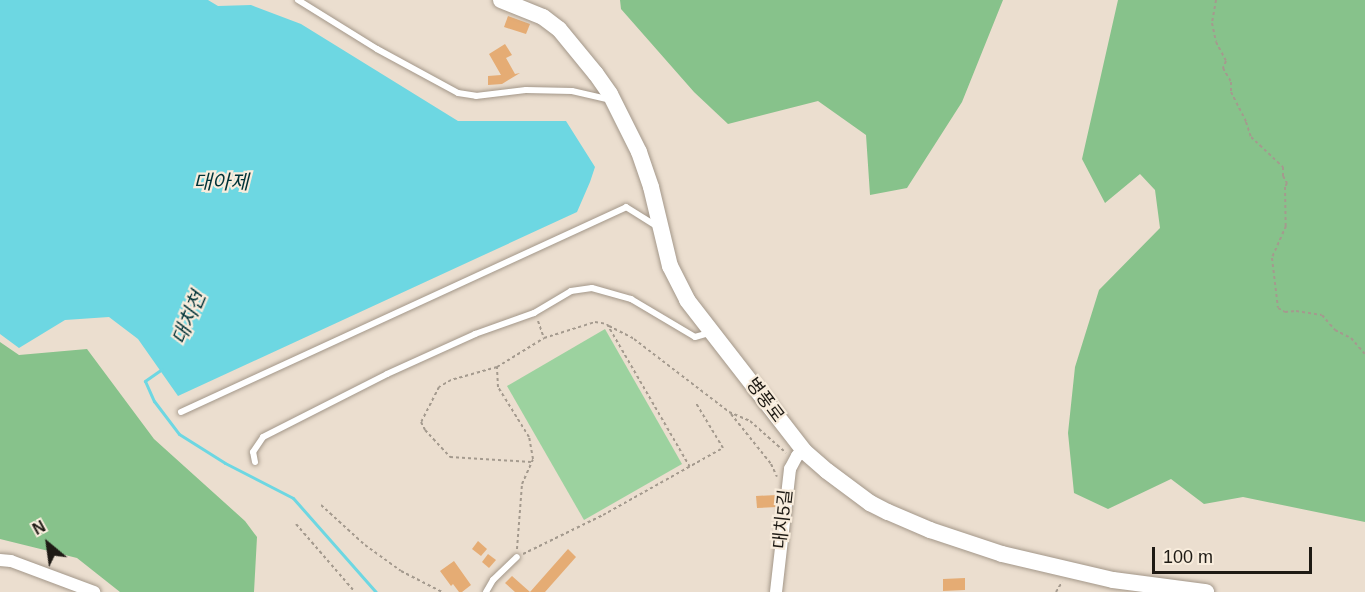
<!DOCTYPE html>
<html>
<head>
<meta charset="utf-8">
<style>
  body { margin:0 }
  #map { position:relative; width:1365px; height:592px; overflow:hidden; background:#ebdecf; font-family:Arial,"Noto Sans KR",sans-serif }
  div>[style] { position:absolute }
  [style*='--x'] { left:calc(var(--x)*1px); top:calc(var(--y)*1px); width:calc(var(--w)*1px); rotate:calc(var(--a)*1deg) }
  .green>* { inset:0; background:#9cd29f }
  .forest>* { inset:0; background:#87c28b }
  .water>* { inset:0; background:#6dd7e2 }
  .stream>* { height:3px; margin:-1.5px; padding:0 1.5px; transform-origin:1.5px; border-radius:1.5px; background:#6dd7e2 }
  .building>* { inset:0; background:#e5ac74 }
  .path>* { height:2px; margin-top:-1px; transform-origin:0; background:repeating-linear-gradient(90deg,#a49a8e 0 3px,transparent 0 6px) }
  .roads { filter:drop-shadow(0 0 2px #a39789) drop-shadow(0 0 2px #a39789) }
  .service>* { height:6px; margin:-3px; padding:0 3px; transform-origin:3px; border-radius:3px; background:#fff }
  .minor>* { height:12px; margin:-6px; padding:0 6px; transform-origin:6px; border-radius:6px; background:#fff }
  .secondary>* { height:16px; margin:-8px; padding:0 8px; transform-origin:8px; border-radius:8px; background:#fff }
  span { translate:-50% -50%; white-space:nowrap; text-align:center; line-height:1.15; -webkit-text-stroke:4.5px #f8ecdc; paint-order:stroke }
  .street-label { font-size:18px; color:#1e1a14 }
  .water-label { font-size:20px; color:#003338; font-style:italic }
  .north { position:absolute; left:18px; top:514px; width:60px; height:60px; -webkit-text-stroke:4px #f8ecdc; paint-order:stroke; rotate:331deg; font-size:16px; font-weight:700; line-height:24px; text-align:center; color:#1e1a14 }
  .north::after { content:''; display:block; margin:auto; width:21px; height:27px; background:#1e1a14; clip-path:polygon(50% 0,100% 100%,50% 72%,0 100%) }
  .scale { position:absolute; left:1152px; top:547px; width:160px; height:27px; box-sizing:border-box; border:3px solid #1e1a14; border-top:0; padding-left:8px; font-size:18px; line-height:21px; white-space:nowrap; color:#1e1a14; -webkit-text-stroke:4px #f8ecdc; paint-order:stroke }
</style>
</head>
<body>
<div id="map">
  <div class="green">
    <div style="clip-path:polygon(605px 329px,682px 464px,584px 520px,507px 386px)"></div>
  </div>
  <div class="forest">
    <div style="clip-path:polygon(620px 0,1003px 0,962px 102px,907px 188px,870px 195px,866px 135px,818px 101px,728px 124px,694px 92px,621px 9px)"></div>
    <div style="clip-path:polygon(1118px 0,1365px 0,1365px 522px,1243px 497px,1204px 504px,1171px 479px,1108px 509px,1074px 493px,1068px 433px,1075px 367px,1099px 290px,1160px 228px,1155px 190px,1140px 174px,1105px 203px,1082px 159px)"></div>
    <div style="clip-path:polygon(0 342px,19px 355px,87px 349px,154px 439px,245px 521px,257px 537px,254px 592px,120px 592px,77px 558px,0 539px)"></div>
  </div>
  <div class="water">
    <div style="clip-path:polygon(0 0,208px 0,218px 6px,251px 5px,301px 24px,458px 121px,566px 121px,595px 167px,590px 182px,577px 212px,178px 396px,138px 339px,109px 317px,65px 320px,19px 348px,0 334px)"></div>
  </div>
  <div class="stream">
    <div style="--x:162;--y:369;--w:21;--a:145"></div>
    <div style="--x:145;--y:381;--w:22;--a:66"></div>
    <div style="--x:154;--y:401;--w:41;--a:52.9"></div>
    <div style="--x:179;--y:434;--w:54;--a:32.2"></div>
    <div style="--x:225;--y:463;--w:76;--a:27.2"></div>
    <div style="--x:293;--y:498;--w:125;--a:48.6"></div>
  </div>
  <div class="building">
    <div style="clip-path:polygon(508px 16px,530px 24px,526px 34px,504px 27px)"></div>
    <div style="clip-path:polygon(505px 44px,512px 55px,506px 58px,515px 74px,520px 73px,502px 84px,488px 85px,488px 76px,501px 75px,489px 54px)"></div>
    <div style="clip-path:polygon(777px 495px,777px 507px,757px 508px,756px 496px)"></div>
    <div style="clip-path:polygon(478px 541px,487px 549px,481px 556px,472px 549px)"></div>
    <div style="clip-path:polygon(568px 549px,576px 557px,545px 592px,515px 592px,505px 583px,512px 576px,530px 592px)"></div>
    <div style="clip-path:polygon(488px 554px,496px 560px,489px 568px,482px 562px)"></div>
    <div style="clip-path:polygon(454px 561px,471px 585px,462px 592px,459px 592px,453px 584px,451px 586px,440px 571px)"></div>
    <div style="clip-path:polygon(965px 578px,965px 590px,943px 591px,943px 579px)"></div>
  </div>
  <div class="path">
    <div style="--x:1216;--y:0;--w:23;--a:100"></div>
    <div style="--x:1212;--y:23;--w:19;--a:78"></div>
    <div style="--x:1216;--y:42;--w:21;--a:62"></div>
    <div style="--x:1226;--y:61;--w:8;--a:113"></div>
    <div style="--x:1223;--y:68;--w:16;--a:60"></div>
    <div style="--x:1231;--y:82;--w:10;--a:90"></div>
    <div style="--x:1231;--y:92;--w:34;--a:63"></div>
    <div style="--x:1246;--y:122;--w:16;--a:72"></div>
    <div style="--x:1251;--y:137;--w:44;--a:43.2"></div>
    <div style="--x:1283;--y:167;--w:9;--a:90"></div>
    <div style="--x:1283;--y:176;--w:8;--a:60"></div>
    <div style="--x:1287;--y:183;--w:4;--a:117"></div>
    <div style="--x:1285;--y:187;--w:39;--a:89"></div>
    <div style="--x:1286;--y:226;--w:35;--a:114"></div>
    <div style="--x:1272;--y:258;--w:50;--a:83.2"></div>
    <div style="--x:1278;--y:308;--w:8;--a:30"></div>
    <div style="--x:1285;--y:312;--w:11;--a:-5"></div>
    <div style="--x:1296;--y:311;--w:26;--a:9"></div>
    <div style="--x:1322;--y:315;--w:20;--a:49"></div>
    <div style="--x:1335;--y:330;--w:18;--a:27"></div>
    <div style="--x:1351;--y:338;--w:21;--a:49"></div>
    <div style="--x:538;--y:321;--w:18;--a:71"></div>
    <div style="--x:609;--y:326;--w:28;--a:27"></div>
    <div style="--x:634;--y:339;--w:120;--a:37.5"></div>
    <div style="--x:729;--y:412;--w:23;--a:23"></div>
    <div style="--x:750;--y:421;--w:48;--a:41.6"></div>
    <div style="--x:497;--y:367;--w:48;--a:164.2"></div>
    <div style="--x:451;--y:380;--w:14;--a:150"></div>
    <div style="--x:439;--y:387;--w:39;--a:117"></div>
    <div style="--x:421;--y:422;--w:9;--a:63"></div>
    <div style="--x:425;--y:430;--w:37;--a:47"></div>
    <div style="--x:450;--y:457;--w:81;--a:3.5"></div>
    <div style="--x:731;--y:414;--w:64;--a:51.3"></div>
    <div style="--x:771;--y:464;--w:14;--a:65"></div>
    <div style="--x:321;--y:505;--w:59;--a:42.3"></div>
    <div style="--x:365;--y:545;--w:44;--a:35.8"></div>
    <div style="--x:401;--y:571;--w:46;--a:27.1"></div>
    <div style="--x:296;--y:524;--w:90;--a:49.1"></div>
    <div style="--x:517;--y:549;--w:65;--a:-85.6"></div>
    <div style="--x:522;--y:484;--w:27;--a:-66"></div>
    <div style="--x:533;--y:459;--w:22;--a:-100"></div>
    <div style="--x:529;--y:437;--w:59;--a:-121.8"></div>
    <div style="--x:498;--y:387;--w:20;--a:-93"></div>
    <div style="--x:497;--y:367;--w:55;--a:-31.7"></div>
    <div style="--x:544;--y:338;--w:53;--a:-17.4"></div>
    <div style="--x:595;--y:322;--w:12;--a:9"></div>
    <div style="--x:607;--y:324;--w:165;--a:59.9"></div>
    <div style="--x:523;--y:554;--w:89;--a:-26"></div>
    <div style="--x:603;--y:515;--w:137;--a:-29.2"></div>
    <div style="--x:723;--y:448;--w:52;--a:-121"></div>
    <div style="--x:1056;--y:592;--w:12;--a:-59"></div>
  </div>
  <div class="roads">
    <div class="service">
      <div style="--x:298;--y:0;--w:93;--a:31.8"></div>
      <div style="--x:377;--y:49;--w:92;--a:28.5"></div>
      <div style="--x:458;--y:93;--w:18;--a:9"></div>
      <div style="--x:476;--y:96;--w:50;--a:-6.8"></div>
      <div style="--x:526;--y:90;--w:46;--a:1.2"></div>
      <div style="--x:572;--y:91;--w:39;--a:13"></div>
      <div style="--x:181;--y:412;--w:490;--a:-24.7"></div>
      <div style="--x:626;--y:207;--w:38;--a:32"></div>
      <div style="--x:255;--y:462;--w:10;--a:-101"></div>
      <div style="--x:253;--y:452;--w:18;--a:-56"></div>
      <div style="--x:263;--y:437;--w:139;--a:-26.9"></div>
      <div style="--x:387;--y:374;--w:97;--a:-24.4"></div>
      <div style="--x:475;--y:334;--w:63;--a:-19.6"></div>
      <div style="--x:534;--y:313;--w:43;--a:-30.7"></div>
      <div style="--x:571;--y:291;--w:21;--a:-8"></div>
      <div style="--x:592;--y:288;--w:41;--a:15.8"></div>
      <div style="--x:631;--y:299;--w:74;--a:30.7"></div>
      <div style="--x:695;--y:337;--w:15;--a:-16"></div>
      <div style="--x:486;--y:592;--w:14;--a:-60"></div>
      <div style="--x:493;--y:580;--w:33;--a:-44"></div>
    </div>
    <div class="minor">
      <div style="--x:0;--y:560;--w:11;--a:5"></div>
      <div style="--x:11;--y:561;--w:89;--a:20.5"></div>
      <div style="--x:776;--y:592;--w:124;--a:-83.5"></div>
      <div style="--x:790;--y:469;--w:15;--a:-62"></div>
      <div style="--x:797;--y:456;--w:9;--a:-36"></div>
    </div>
    <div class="secondary">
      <div style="--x:501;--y:0;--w:45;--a:22"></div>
      <div style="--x:543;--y:17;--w:20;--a:37"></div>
      <div style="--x:559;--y:29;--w:58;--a:50.6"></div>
      <div style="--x:596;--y:74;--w:24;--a:55"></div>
      <div style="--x:610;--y:94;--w:65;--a:63.4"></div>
      <div style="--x:639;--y:152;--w:37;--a:71"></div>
      <div style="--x:651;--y:187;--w:81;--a:76.5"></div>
      <div style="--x:670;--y:266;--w:38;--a:63"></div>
      <div style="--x:687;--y:300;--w:191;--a:52.2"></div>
      <div style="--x:804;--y:451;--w:30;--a:41"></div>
      <div style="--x:827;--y:471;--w:54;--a:36.7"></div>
      <div style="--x:870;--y:503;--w:20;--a:27"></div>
      <div style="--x:888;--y:512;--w:46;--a:23.2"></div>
      <div style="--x:930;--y:530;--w:76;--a:18.4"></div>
      <div style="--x:1002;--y:554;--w:114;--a:13.2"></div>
      <div style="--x:1113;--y:580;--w:94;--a:7.4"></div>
    </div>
  </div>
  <div class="street-label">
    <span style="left:765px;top:400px;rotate:53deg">병풍로</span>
    <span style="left:783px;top:519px;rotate:-84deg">대치5길</span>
  </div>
  <div class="water-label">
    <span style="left:221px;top:182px">대아제</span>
    <span style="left:189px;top:318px;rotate:-67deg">대치천</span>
  </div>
  <div class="north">N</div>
  <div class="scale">100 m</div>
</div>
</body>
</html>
